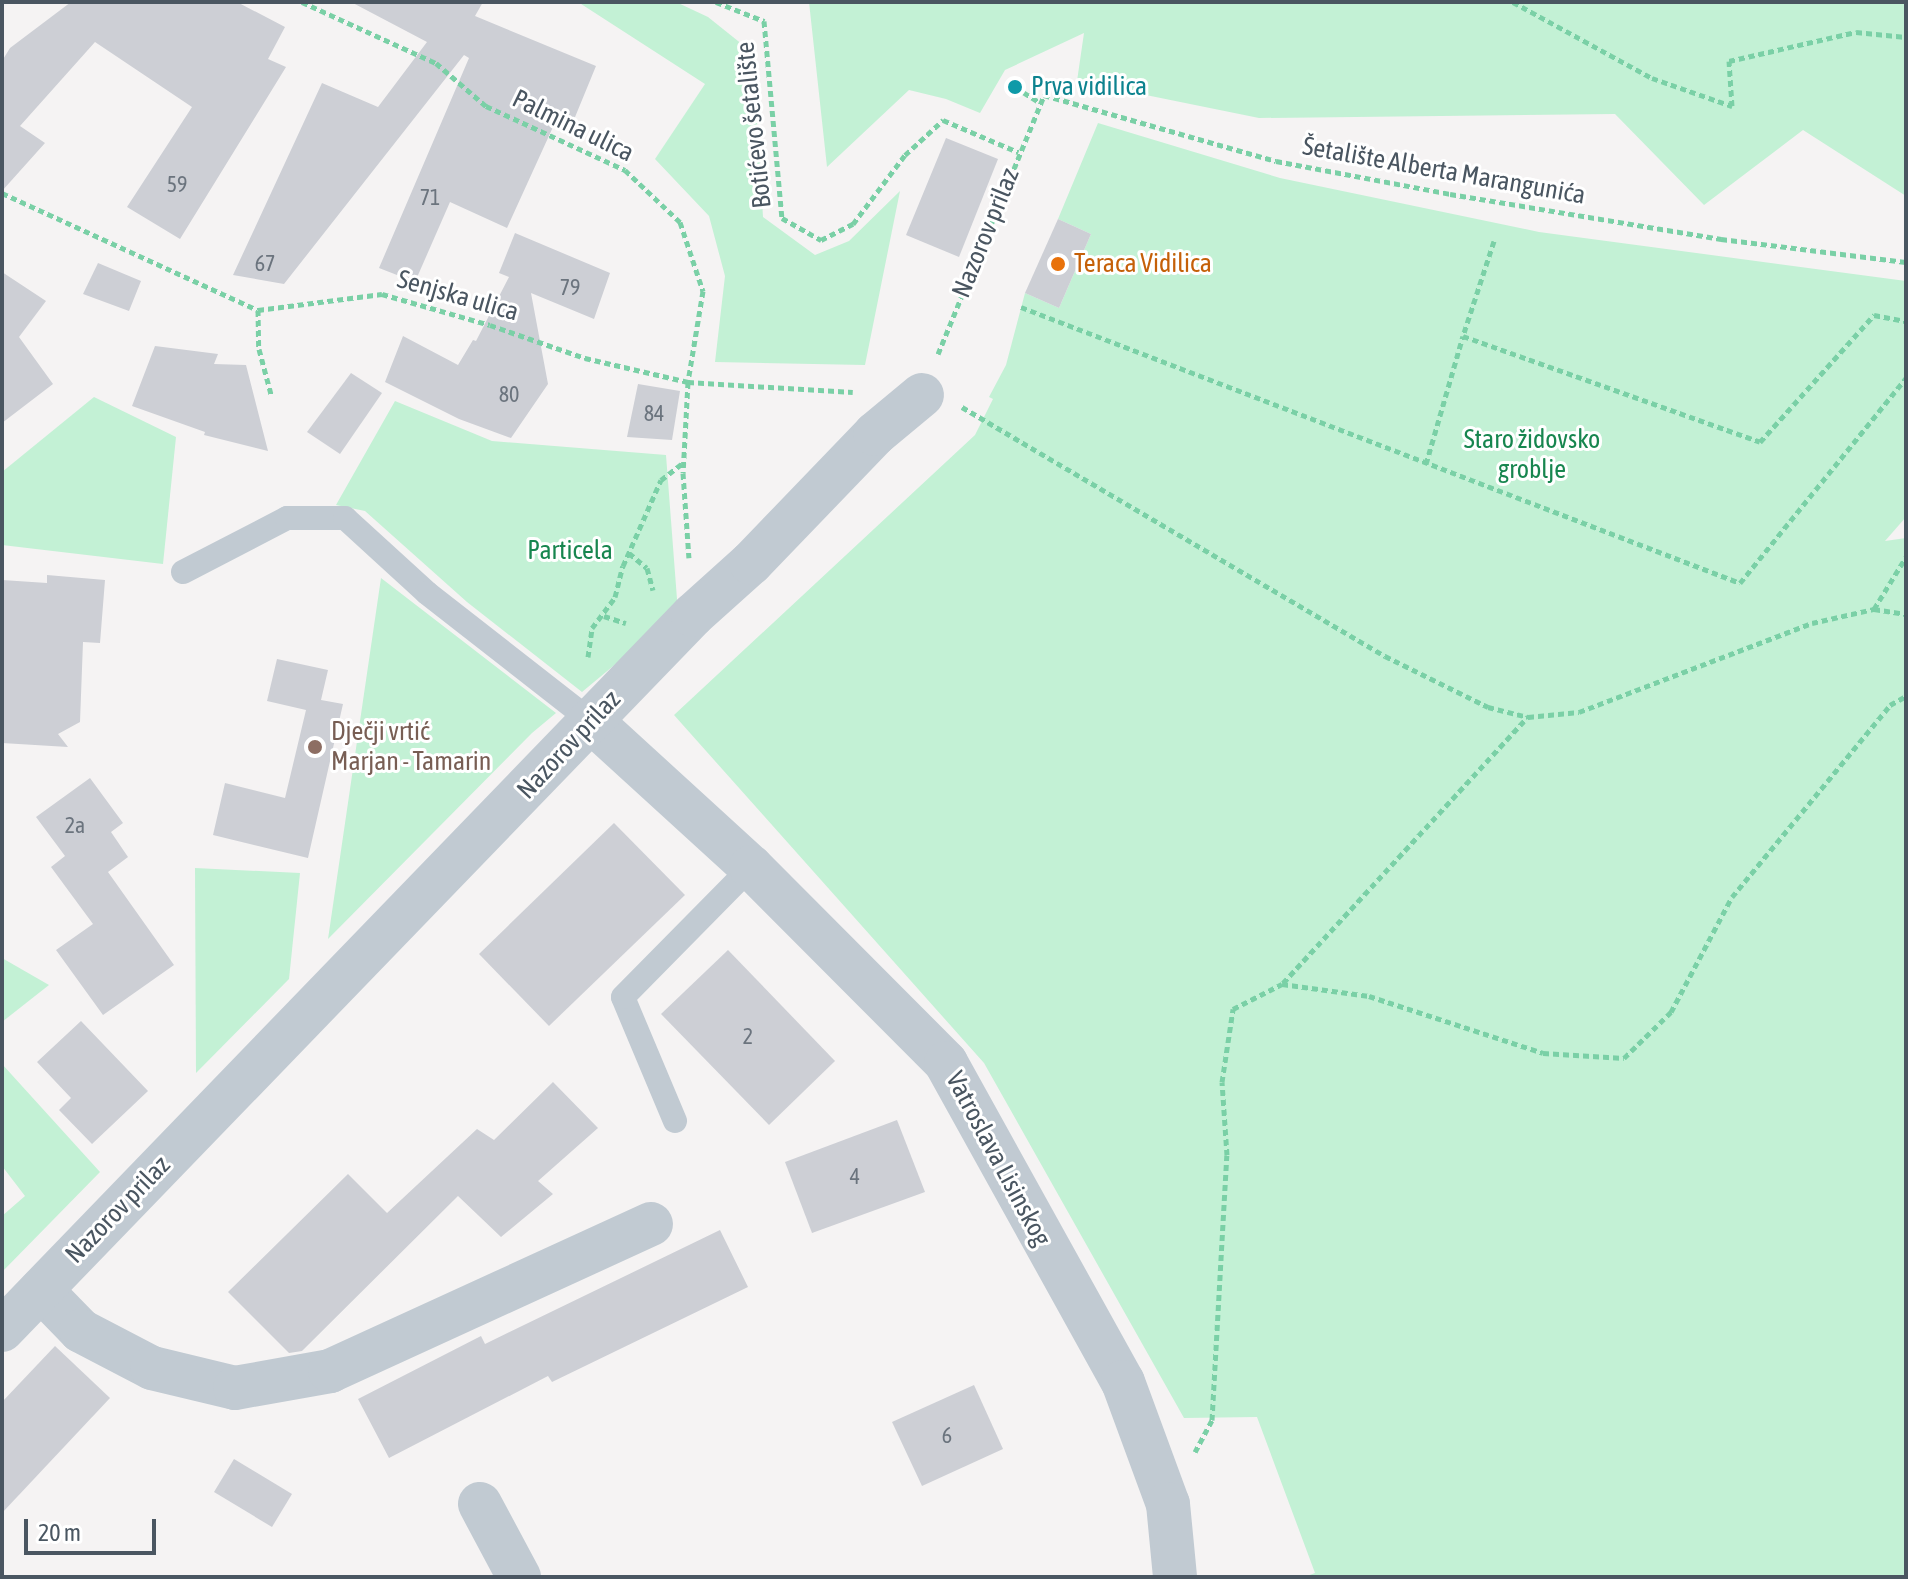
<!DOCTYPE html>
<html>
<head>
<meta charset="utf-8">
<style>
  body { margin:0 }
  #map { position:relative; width:1908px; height:1579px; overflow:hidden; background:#f5f3f3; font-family:"Asap Condensed",sans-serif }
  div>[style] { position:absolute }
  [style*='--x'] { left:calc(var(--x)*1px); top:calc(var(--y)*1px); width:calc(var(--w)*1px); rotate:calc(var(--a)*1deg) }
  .green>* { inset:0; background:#c3f1d5 }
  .building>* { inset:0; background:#cdcfd5 }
  .path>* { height:5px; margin-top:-2.5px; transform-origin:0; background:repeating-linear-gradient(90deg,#7ad0a6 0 6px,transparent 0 10px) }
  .service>* { height:24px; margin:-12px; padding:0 12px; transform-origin:12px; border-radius:12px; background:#c1cad2 }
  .minor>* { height:44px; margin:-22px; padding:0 22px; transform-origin:22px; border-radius:22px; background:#c1cad2 }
  .dots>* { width:22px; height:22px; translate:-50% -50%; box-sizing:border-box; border:4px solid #fff; border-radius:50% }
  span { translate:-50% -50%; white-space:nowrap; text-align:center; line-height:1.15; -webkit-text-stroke:6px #fff; paint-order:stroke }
  .number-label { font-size:22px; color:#6b747e }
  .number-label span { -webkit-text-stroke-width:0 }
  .culture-label { font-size:26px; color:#0d838f }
  .left { translate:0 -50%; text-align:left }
  .street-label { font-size:26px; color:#4a5661 }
  .food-label { font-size:26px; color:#c56008 }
  .park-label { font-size:26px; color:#17864f }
  .education-label { font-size:26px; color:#785e54 }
  .frame { position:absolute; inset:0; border:4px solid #4a5661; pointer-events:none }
  .scale { position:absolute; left:24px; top:1519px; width:132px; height:36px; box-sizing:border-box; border:4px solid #4a5661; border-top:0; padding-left:10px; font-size:24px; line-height:28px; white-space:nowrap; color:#4a5661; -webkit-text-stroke:6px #fff; paint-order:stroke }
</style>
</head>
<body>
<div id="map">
  <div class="green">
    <div style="clip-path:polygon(578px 2px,676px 2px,708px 17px,753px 53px,763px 217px,815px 255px,849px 241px,900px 191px,865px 365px,715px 362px,725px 276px,709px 216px,655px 159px,705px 84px)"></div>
    <div style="clip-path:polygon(809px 2px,1906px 2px,1906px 196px,1803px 130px,1704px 205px,1615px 114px,1259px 118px,1077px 81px,1084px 33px,1005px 70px,980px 113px,946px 99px,909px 90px,827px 167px)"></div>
    <div style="clip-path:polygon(1098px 123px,1280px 178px,1539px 232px,1906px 281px,1906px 517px,1885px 541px,1906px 538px,1906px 1577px,1304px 1577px,1315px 1573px,1257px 1417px,1184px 1418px,984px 1063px,674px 715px,975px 435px,993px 399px,989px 397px,1006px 365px,1025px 293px,1059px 308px,1091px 234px,1058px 219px)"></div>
    <div style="clip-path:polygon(94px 397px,176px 437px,163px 564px,2px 545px,2px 472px)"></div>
    <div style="clip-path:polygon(395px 401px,492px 441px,666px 455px,678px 612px,582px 692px,467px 602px,365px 511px,336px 505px)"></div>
    <div style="clip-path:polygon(381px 578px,556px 713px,532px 733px,328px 939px)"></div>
    <div style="clip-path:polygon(195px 868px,300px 873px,289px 979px,196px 1073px)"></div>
    <div style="clip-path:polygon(2px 958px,49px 985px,2px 1022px)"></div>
    <div style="clip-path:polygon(2px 1064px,100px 1172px,2px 1272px,2px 1216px,25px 1196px,2px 1166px)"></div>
  </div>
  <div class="building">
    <div style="clip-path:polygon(71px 2px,237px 2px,285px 27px,268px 59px,286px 67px,180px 239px,127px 207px,192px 107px,95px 42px,20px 126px,45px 143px,2px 191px,2px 61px,10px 48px)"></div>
    <div style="clip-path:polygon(351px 2px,483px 2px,475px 16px,596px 66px,573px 122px,558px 116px,507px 228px,450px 202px,415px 282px,379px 268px,469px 58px,464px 55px,284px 284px,233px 275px,322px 83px,378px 107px,427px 42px)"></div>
    <div style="clip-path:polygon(946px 138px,998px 159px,959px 257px,906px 235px)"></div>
    <div style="clip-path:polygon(1058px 219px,1091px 234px,1059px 308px,1025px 293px)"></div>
    <div style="clip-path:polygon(515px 233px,610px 273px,594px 319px,531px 293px,548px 384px,511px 438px,459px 419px,385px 382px,403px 336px,458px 365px,473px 340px,476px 341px,509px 277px,499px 273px)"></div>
    <div style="clip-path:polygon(98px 263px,141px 281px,129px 311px,83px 294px)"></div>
    <div style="clip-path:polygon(2px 272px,46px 301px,19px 337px,53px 384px,2px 423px)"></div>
    <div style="clip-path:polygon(155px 346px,218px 354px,214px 364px,246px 365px,268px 451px,204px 435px,205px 432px,132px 406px)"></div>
    <div style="clip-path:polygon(351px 373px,382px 393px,340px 454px,307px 432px)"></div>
    <div style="clip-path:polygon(638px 384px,680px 391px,672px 440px,627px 437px)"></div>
    <div style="clip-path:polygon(47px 575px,105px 580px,100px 643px,83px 642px,80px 722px,58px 734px,68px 747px,2px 743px,2px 580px,47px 583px)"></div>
    <div style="clip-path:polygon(277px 659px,328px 670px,321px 700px,343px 704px,308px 858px,213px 835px,225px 783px,285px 798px,306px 710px,267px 701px)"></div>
    <div style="clip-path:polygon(90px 778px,123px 823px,111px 832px,128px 857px,108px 872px,174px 965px,103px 1015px,56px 950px,93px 924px,51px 867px,65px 856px,36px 817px)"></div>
    <div style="clip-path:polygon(614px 823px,685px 895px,549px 1026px,479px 954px)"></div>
    <div style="clip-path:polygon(728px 950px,835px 1061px,769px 1125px,661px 1014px)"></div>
    <div style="clip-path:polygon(81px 1021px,148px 1091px,92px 1144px,59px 1110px,71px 1098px,37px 1062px)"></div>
    <div style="clip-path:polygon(553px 1082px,598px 1128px,538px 1181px,553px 1194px,501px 1237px,458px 1196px,302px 1351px,289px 1353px,228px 1292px,348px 1174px,387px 1213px,477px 1129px,494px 1140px)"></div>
    <div style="clip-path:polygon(897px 1120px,925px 1192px,812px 1233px,785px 1162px)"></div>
    <div style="clip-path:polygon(720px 1230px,748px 1287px,552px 1382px,548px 1376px,389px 1458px,358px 1399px,481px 1336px,485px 1344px)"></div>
    <div style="clip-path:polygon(55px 1346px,110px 1398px,2px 1513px,2px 1402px)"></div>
    <div style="clip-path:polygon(974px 1385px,1003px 1449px,922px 1486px,892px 1422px)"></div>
    <div style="clip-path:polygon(234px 1459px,292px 1494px,272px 1527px,214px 1492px)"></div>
  </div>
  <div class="path">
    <div style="--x:302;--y:2;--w:147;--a:24.5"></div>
    <div style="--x:436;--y:63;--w:66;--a:40.7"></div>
    <div style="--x:486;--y:106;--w:153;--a:24.7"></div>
    <div style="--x:625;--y:170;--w:76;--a:43.4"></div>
    <div style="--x:680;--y:222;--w:73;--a:71.6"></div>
    <div style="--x:703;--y:291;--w:92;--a:99.4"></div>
    <div style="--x:688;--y:382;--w:91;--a:93.1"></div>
    <div style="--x:683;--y:473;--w:85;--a:86"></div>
    <div style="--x:716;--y:2;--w:52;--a:21.6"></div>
    <div style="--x:764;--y:21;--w:198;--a:84.8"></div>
    <div style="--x:782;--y:218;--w:45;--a:29.4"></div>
    <div style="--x:821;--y:240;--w:36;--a:-27"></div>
    <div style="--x:853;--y:224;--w:86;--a:-53"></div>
    <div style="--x:905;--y:155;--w:52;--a:-42.6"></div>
    <div style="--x:943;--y:120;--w:82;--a:23.1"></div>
    <div style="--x:1513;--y:2;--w:158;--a:28.7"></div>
    <div style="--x:1652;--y:78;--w:85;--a:19.3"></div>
    <div style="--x:1732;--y:106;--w:45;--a:-93.8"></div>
    <div style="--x:1729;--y:61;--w:130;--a:-12.9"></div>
    <div style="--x:1856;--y:32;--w:50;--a:5.7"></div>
    <div style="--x:1015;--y:87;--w:28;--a:32"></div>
    <div style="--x:2;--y:193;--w:281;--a:24.6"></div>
    <div style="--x:258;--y:310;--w:125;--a:-7.4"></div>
    <div style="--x:382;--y:294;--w:112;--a:16"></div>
    <div style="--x:490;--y:325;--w:101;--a:19.2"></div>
    <div style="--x:585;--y:358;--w:106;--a:13.1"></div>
    <div style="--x:688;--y:382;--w:165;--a:3.5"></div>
    <div style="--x:1494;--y:241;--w:100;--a:108.1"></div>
    <div style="--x:1463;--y:336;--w:315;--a:19.6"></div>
    <div style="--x:1760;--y:442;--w:171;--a:-48.1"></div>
    <div style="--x:1874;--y:315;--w:33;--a:11"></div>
    <div style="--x:1021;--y:307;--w:770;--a:21"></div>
    <div style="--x:1740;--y:583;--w:264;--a:-51"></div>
    <div style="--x:258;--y:310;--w:39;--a:89"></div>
    <div style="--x:259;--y:349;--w:47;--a:75.1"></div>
    <div style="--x:938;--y:354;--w:280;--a:-67.7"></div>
    <div style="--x:1044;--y:95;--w:241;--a:15.9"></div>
    <div style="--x:1276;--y:161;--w:177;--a:10.7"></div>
    <div style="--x:1450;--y:194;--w:275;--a:9.4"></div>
    <div style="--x:1721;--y:239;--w:186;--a:7.1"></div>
    <div style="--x:962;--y:407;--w:491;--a:30.5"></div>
    <div style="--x:1385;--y:656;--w:115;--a:26.3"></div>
    <div style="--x:1488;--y:707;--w:41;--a:14"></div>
    <div style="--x:1528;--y:717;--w:51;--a:-5.6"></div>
    <div style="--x:1579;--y:712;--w:249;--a:-20.9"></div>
    <div style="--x:1812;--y:623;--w:64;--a:-12.7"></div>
    <div style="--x:1874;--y:609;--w:32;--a:9"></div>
    <div style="--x:1426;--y:464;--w:133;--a:-73.9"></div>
    <div style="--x:629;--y:553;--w:23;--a:40"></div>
    <div style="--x:647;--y:568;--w:23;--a:75"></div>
    <div style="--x:1874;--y:609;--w:61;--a:-58.4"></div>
    <div style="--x:604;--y:616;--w:23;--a:18"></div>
    <div style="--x:588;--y:657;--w:29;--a:-82"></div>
    <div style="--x:592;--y:628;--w:39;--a:-53"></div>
    <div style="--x:615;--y:597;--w:32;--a:-76"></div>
    <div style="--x:623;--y:566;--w:94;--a:-66.2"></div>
    <div style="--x:661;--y:480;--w:28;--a:-38"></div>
    <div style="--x:1283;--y:983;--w:362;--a:-47.4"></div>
    <div style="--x:1195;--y:1452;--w:36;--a:-62"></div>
    <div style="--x:1212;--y:1420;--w:265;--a:-86.8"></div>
    <div style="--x:1227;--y:1155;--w:73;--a:-93.9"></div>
    <div style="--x:1222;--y:1082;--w:74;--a:-81.4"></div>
    <div style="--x:1233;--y:1009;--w:55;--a:-27"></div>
    <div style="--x:1282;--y:984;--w:88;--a:7.9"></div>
    <div style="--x:1369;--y:996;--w:183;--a:18.1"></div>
    <div style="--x:1543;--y:1053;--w:81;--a:3.5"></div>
    <div style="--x:1624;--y:1058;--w:66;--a:-44.4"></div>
    <div style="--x:1671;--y:1012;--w:130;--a:-62.1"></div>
    <div style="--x:1732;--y:897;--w:249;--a:-50.5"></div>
    <div style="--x:1890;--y:705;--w:18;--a:-29"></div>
  </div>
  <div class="service">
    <div style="--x:183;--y:572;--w:117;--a:-27.4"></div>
    <div style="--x:287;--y:518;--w:58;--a:0"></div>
    <div style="--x:345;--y:518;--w:111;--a:42.4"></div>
    <div style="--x:427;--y:593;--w:208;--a:38"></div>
    <div style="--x:675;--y:1121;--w:134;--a:-112.8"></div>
    <div style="--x:623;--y:997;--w:182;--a:-45.4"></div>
  </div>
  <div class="minor">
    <div style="--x:591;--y:721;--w:217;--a:42.4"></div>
    <div style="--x:751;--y:867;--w:276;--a:45.1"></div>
    <div style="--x:946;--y:1063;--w:365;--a:61"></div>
    <div style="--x:1123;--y:1382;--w:130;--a:69.8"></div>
    <div style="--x:1168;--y:1504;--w:73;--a:84.5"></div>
    <div style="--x:41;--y:1290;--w:57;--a:45.7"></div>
    <div style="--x:81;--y:1331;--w:80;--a:27.5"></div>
    <div style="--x:152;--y:1368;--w:85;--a:13.5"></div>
    <div style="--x:235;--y:1388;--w:97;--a:-10.1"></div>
    <div style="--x:330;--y:1371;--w:353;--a:-24.6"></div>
    <div style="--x:2;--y:1330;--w:994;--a:-45.98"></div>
    <div style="--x:693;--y:615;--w:78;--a:-41.9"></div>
    <div style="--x:751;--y:563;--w:179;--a:-46.1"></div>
    <div style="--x:875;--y:434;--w:61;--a:-39.7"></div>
    <div style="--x:480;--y:1504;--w:83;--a:61.9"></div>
  </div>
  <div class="dots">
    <div style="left:1015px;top:87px;background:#0f9aa8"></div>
    <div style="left:1058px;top:264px;background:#e8710a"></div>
    <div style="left:315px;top:747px;background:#8d6e63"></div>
  </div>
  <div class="number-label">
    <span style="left:177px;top:185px">59</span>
    <span style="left:430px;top:198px">71</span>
    <span style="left:265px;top:264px">67</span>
    <span style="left:570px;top:288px">79</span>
    <span style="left:509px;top:395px">80</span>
    <span style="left:654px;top:414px">84</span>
    <span style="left:75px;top:826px">2a</span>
    <span style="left:748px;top:1037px">2</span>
    <span style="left:855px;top:1177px">4</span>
    <span style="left:947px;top:1436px">6</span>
  </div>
  <div class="culture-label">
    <span class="left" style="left:1031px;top:87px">Prva vidilica</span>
  </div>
  <div class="street-label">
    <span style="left:754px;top:125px;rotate:-96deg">Botićevo šetalište</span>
    <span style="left:573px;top:126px;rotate:26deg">Palmina ulica</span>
    <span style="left:1444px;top:171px;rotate:10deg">Šetalište Alberta Marangunića</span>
    <span style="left:986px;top:233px;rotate:-68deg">Nazorov prilaz</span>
    <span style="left:458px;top:296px;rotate:16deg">Senjska ulica</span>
    <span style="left:569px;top:745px;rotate:-47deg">Nazorov prilaz</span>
    <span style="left:998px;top:1159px;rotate:62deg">Vatroslava Lisinskog</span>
    <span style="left:118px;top:1210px;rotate:-46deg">Nazorov prilaz</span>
  </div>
  <div class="food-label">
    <span class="left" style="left:1074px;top:264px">Teraca Vidilica</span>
  </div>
  <div class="park-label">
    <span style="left:1532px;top:455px">Staro židovsko<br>groblje</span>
    <span style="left:570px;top:551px">Particela</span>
  </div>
  <div class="education-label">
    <span class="left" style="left:331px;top:747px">Dječji vrtić<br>Marjan - Tamarin</span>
  </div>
  <div class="frame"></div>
  <div class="scale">20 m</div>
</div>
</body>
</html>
